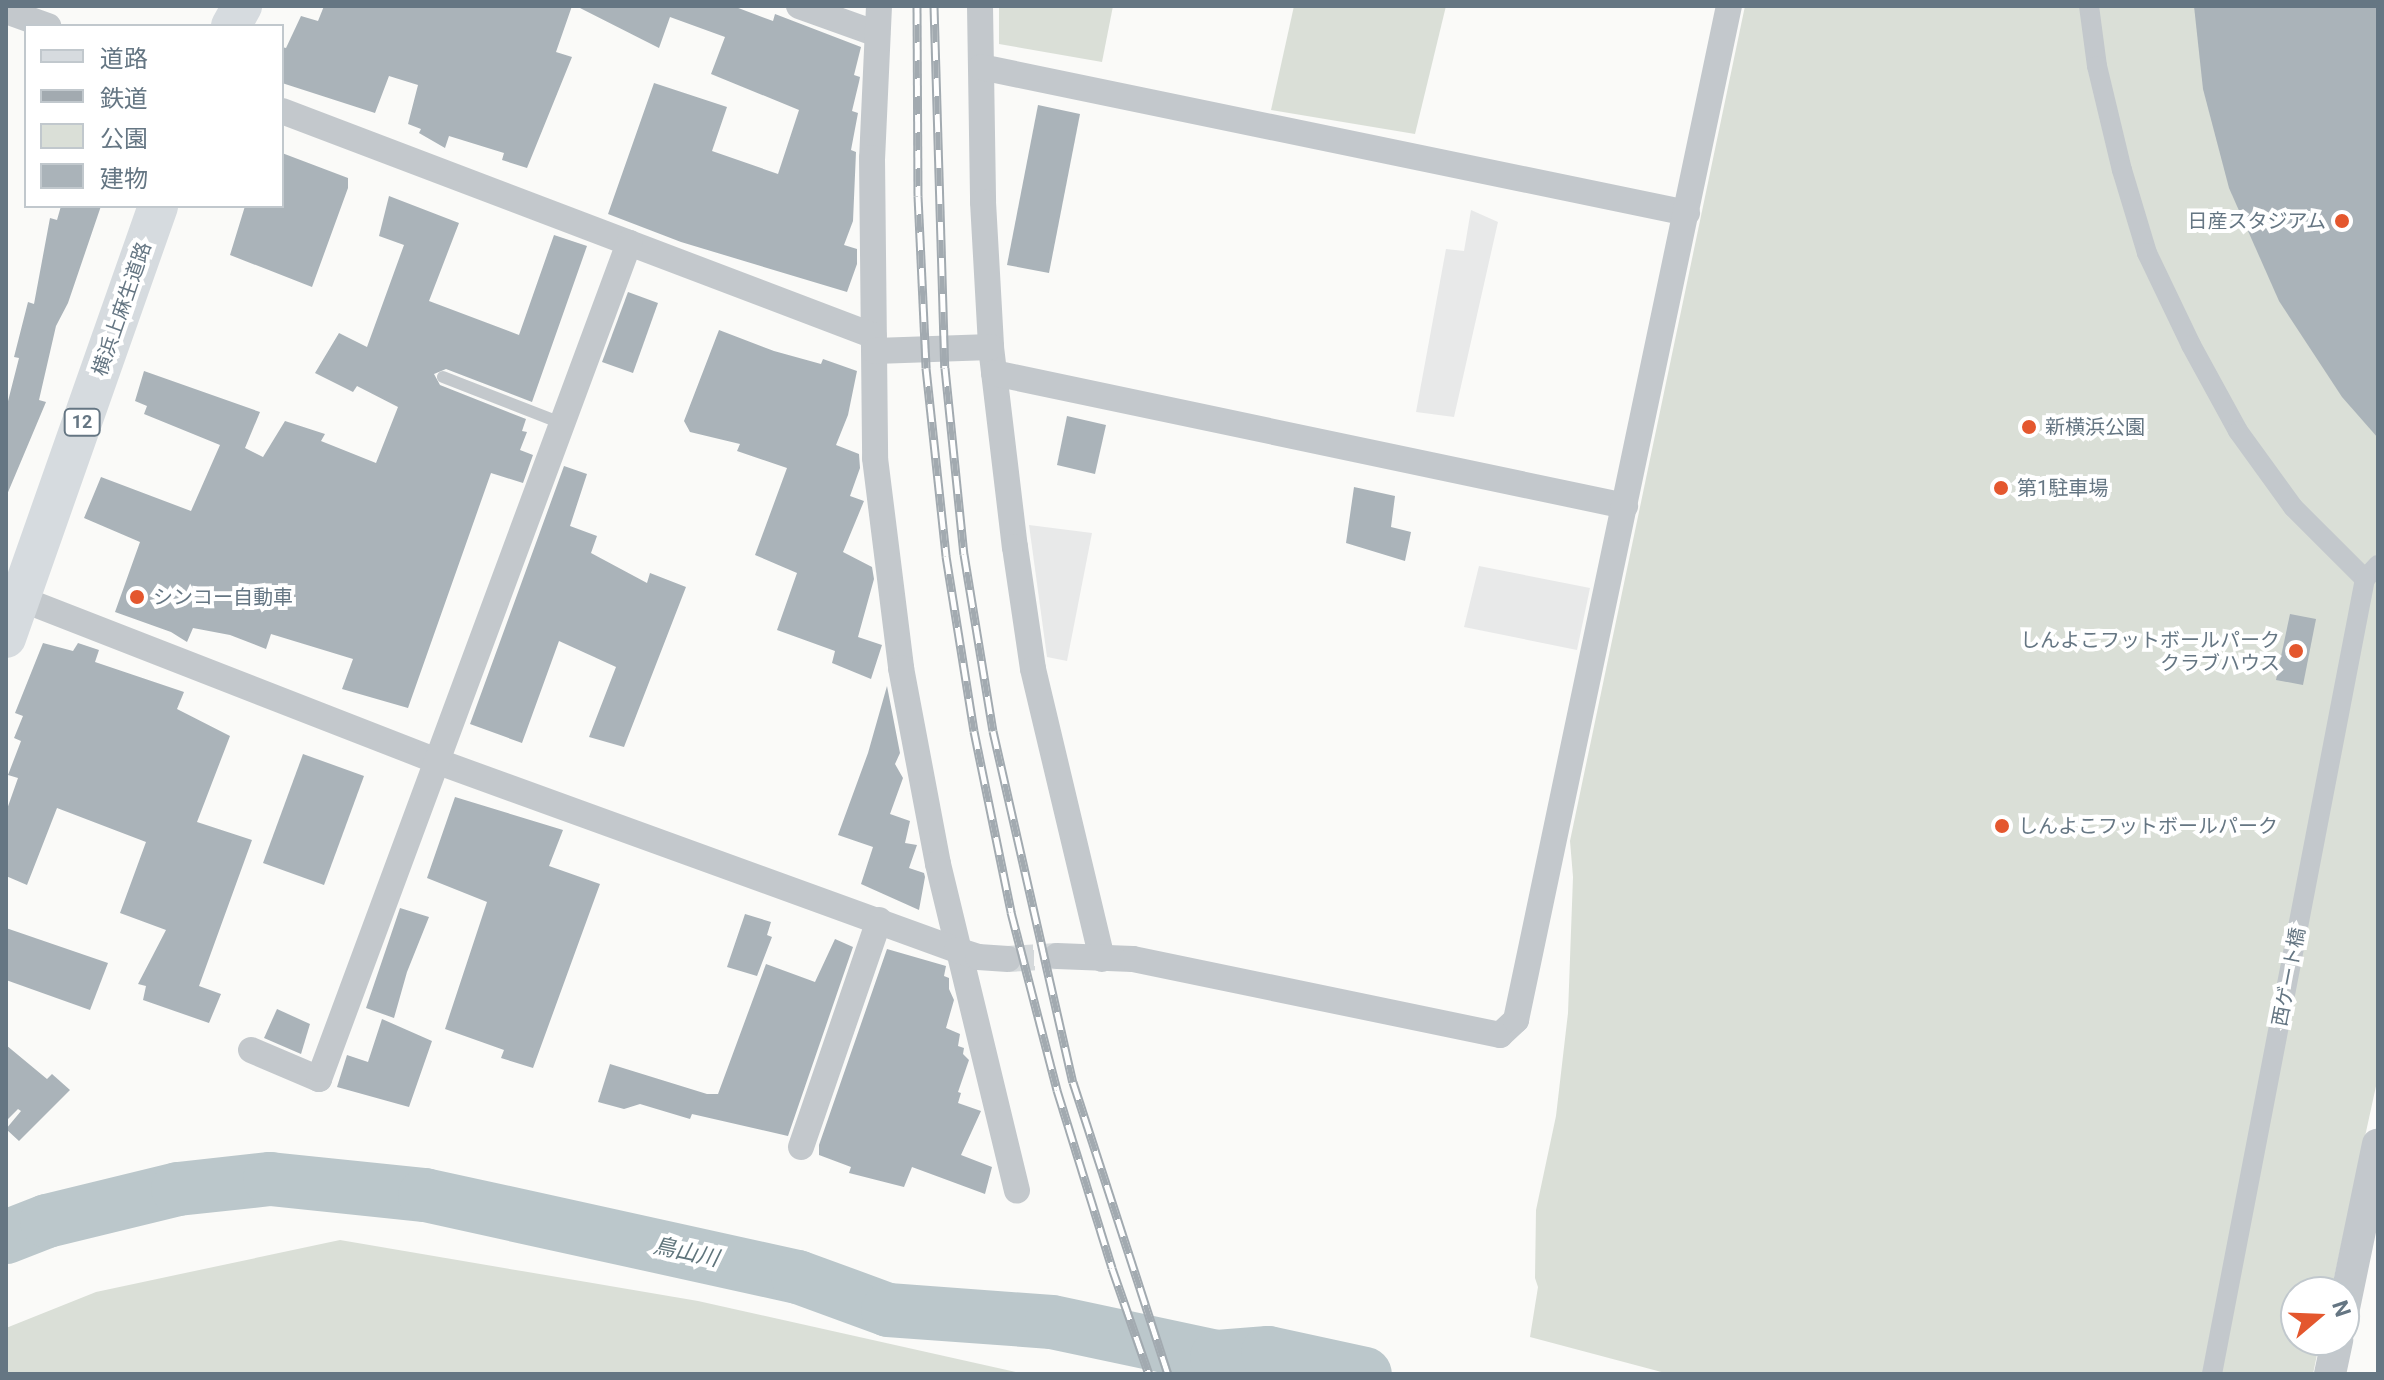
<!DOCTYPE html>
<html>
<head>
<meta charset="utf-8">
<style>
  body { margin:0 }
  #map { position:relative; width:2384px; height:1380px; overflow:hidden; background:#fafaf8; font-family:Roboto,"Noto Sans JP",sans-serif }
  div>[style] { position:absolute }
  [style*='--x'] { left:calc(var(--x)*1px); top:calc(var(--y)*1px); width:calc(var(--w)*1px); rotate:calc(var(--a)*1deg) }
  .built>* { inset:0; background:#e8e9e9 }
  .green>* { inset:0; background:#dadfd7 }
  .river>* { height:54px; margin:-27px; padding:0 27px; transform-origin:27px; border-radius:27px; background:#bbc7cb }
  .building>* { inset:0; background:#aab3b9 }
  .minor-tunnel>* { height:26px; margin-top:-13px; transform-origin:0; background:repeating-linear-gradient(90deg,#d5d9db 0 26px,transparent 0 39px) }
  .service>* { height:12px; margin:-6px; padding:0 6px; transform-origin:6px; border-radius:6px; background:#c3c8cc }
  .pedestrian>* { height:20px; margin:-10px; padding:0 10px; transform-origin:10px; border-radius:10px; background:#c3c8cc }
  .minor>* { height:26px; margin:-13px; padding:0 13px; transform-origin:13px; border-radius:13px; background:#c3c8cc }
  .tertiary>* { height:32px; margin:-16px; padding:0 16px; transform-origin:16px; border-radius:16px; background:#c3c8cc }
  .primary>* { height:40px; margin:-20px; padding:0 20px; transform-origin:20px; border-radius:20px; background:#d6dbdf }
  .rail>* { height:9px; margin-top:-4.5px; transform-origin:0; background:repeating-linear-gradient(90deg,#fff 0 18px,#a2aab0 0 36px); box-sizing:border-box; border-block:2px solid #a2aab0 }
  .dots>* { width:22px; height:22px; translate:-50% -50%; box-sizing:border-box; border:4px solid #fff; border-radius:50% }
  span { translate:-50% -50%; white-space:nowrap; text-align:center; line-height:1.15; -webkit-text-stroke:8px #fff; paint-order:stroke }
  .shield-label span { padding:2px 6px; background:#fff; border:2px solid; border-radius:6px; -webkit-text-stroke-width:0 }
  .shield-label { font-size:18px; color:#657683; font-weight:700 }
  .poi-label { font-size:20px; color:#657683 }
  .right { translate:-100% -50%; text-align:right }
  .left { translate:0 -50%; text-align:left }
  .street-label { font-size:20px; color:#657683 }
  .water-label { font-size:22px; color:#60757c; font-style:italic }
  .frame { position:absolute; inset:0; border:8px solid #657683; pointer-events:none }
  .legend { position:absolute; left:24px; top:24px; width:260px; height:184px; box-sizing:border-box; background:#fff; border:2px solid #c1c8cd; margin:0; padding:10px 14px; list-style:none; font-size:24px; color:#657683 }
  .legend li { display:flex; align-items:center; gap:16px; height:40px }
  .legend b { width:40px; border:2px solid #c1c8cd }
  .north { position:absolute; left:2280px; top:1276px; width:80px; height:80px; box-sizing:border-box; background:#fff; border:2px solid #c1c8cd; border-radius:50%; rotate:71deg; font-size:22px; font-weight:700; line-height:32px; text-align:center; color:#657683 }
  .north::after { content:''; display:block; margin:auto; width:28px; height:36px; background:#e4572e; clip-path:polygon(50% 0,100% 100%,50% 72%,0 100%) }
</style>
</head>
<body>
<div id="map">
  <div class="built">
    <div style="clip-path:polygon(1471px 210px,1498px 222px,1454px 417px,1416px 412px,1446px 249px,1464px 251px)"></div>
    <div style="clip-path:polygon(1029px 525px,1092px 533px,1067px 661px,1047px 657px)"></div>
    <div style="clip-path:polygon(1479px 566px,1590px 588px,1577px 650px,1464px 627px)"></div>
  </div>
  <div class="green">
    <div style="clip-path:polygon(999px 6px,1113px 6px,1102px 62px,999px 44px)"></div>
    <div style="clip-path:polygon(1294px 6px,1446px 6px,1415px 134px,1271px 110px)"></div>
    <div style="clip-path:polygon(1745px 6px,2378px 6px,2378px 1077px,2331px 1292px,2296px 1292px,2296px 1340px,2320px 1340px,2313px 1374px,1669px 1374px,1530px 1337px,1538px 1287px,1535px 1278px,1536px 1210px,1556px 1116px,1568px 1013px,1573px 877px,1570px 841px)"></div>
    <div style="clip-path:polygon(340px 1240px,698px 1301px,1025px 1374px,6px 1374px,6px 1328px,96px 1292px)"></div>
  </div>
  <div class="river">
    <div style="--x:6;--y:1237;--w:44;--a:-21.3"></div>
    <div style="--x:47;--y:1221;--w:135;--a:-13.7"></div>
    <div style="--x:178;--y:1189;--w:93;--a:-6.2"></div>
    <div style="--x:270;--y:1179;--w:156;--a:5.9"></div>
    <div style="--x:425;--y:1195;--w:382;--a:12.4"></div>
    <div style="--x:798;--y:1277;--w:96;--a:20.1"></div>
    <div style="--x:888;--y:1310;--w:164;--a:4.2"></div>
    <div style="--x:1052;--y:1322;--w:169;--a:12"></div>
    <div style="--x:1217;--y:1357;--w:51;--a:-4.5"></div>
    <div style="--x:1268;--y:1353;--w:99;--a:12.2"></div>
  </div>
  <div class="building">
    <div style="clip-path:polygon(324px 6px,572px 6px,556px 52px,572px 57px,527px 168px,502px 160px,504px 153px,449px 136px,445px 148px,419px 133px,421px 129px,408px 124px,418px 85px,389px 76px,375px 113px,282px 83px,282px 47px,286px 48px,301px 16px,318px 21px)"></div>
    <div style="clip-path:polygon(576px 6px,733px 6px,773px 21px,775px 14px,861px 47px,854px 75px,860px 77px,859px 82px,852px 111px,858px 113px,851px 150px,856px 152px,853px 221px,844px 245px,857px 249px,857px 264px,847px 292px,681px 242px,608px 214px,654px 83px,727px 107px,712px 151px,778px 174px,799px 110px,711px 74px,725px 37px,670px 17px,659px 48px)"></div>
    <div style="clip-path:polygon(2194px 6px,2378px 6px,2378px 438px,2342px 397px,2279px 301px,2229px 188px,2203px 89px)"></div>
    <div style="clip-path:polygon(1038px 105px,1080px 114px,1049px 273px,1007px 265px)"></div>
    <div style="clip-path:polygon(282px 153px,348px 178px,348px 188px,312px 287px,230px 255px,245px 206px,282px 206px)"></div>
    <div style="clip-path:polygon(389px 196px,459px 223px,429px 301px,519px 335px,554px 235px,587px 246px,532px 402px,446px 369px,434px 374px,440px 385px,526px 419px,522px 431px,527px 432px,520px 450px,533px 455px,523px 483px,491px 473px,408px 708px,342px 689px,353px 659px,271px 634px,266px 649px,230px 635px,193px 628px,187px 642px,171px 632px,115px 612px,140px 542px,84px 518px,101px 477px,191px 511px,220px 445px,144px 414px,147px 406px,135px 401px,144px 371px,260px 412px,245px 448px,263px 457px,285px 421px,325px 434px,321px 441px,376px 463px,398px 407px,357px 386px,353px 392px,315px 373px,339px 333px,367px 347px,404px 245px,379px 236px)"></div>
    <div style="clip-path:polygon(61px 206px,101px 206px,68px 303px,56px 326px,39px 400px,46px 402px,6px 497px,6px 409px,19px 358px,14px 357px,28px 302px,34px 304px,50px 218px,57px 220px)"></div>
    <div style="clip-path:polygon(628px 292px,658px 303px,633px 373px,602px 362px)"></div>
    <div style="clip-path:polygon(719px 330px,774px 351px,821px 364px,823px 359px,857px 371px,848px 415px,836px 445px,859px 454px,860px 468px,850px 496px,864px 501px,843px 552px,872px 567px,874px 579px,858px 637px,882px 645px,871px 679px,832px 663px,835px 651px,777px 630px,797px 573px,755px 555px,787px 468px,737px 451px,740px 444px,690px 432px,684px 421px)"></div>
    <div style="clip-path:polygon(1067px 416px,1106px 425px,1095px 474px,1057px 465px)"></div>
    <div style="clip-path:polygon(564px 466px,587px 474px,570px 526px,597px 536px,591px 553px,647px 583px,650px 573px,686px 587px,624px 747px,589px 737px,616px 667px,559px 641px,522px 743px,470px 724px)"></div>
    <div style="clip-path:polygon(1354px 487px,1395px 496px,1391px 527px,1411px 532px,1405px 561px,1346px 543px)"></div>
    <div style="clip-path:polygon(2290px 614px,2316px 619px,2303px 685px,2276px 680px)"></div>
    <div style="clip-path:polygon(43px 643px,73px 651px,78px 643px,99px 650px,95px 662px,184px 692px,177px 709px,230px 736px,197px 822px,252px 840px,199px 986px,221px 994px,209px 1023px,143px 1000px,146px 986px,138px 984px,166px 930px,120px 913px,146px 842px,57px 808px,27px 885px,6px 876px,6px 812px,18px 778px,8px 775px,21px 741px,14px 738px,23px 716px,15px 713px)"></div>
    <div style="clip-path:polygon(887px 686px,900px 753px,895px 764px,903px 778px,890px 814px,910px 821px,905px 843px,917px 845px,909px 868px,924px 873px,925px 877px,919px 910px,861px 884px,873px 847px,838px 835px,868px 753px)"></div>
    <div style="clip-path:polygon(303px 754px,364px 776px,324px 885px,263px 863px)"></div>
    <div style="clip-path:polygon(455px 797px,563px 830px,549px 866px,600px 884px,533px 1068px,501px 1058px,504px 1050px,445px 1029px,487px 902px,427px 878px)"></div>
    <div style="clip-path:polygon(400px 908px,429px 917px,407px 972px,394px 1018px,366px 1008px)"></div>
    <div style="clip-path:polygon(745px 914px,771px 922px,767px 935px,772px 937px,757px 976px,727px 967px)"></div>
    <div style="clip-path:polygon(6px 928px,108px 963px,90px 1010px,6px 980px)"></div>
    <div style="clip-path:polygon(835px 939px,853px 947px,788px 1136px,692px 1114px,690px 1119px,640px 1104px,624px 1109px,598px 1102px,610px 1064px,707px 1094px,718px 1094px,766px 964px,815px 982px)"></div>
    <div style="clip-path:polygon(887px 949px,946px 966px,944px 976px,949px 978px,949px 989px,954px 1000px,946px 1028px,960px 1034px,958px 1046px,964px 1048px,963px 1054px,969px 1060px,958px 1092px,961px 1093px,958px 1103px,981px 1111px,961px 1155px,992px 1167px,985px 1194px,912px 1167px,904px 1187px,849px 1173px,851px 1167px,819px 1155px,819px 1145px)"></div>
    <div style="clip-path:polygon(277px 1009px,310px 1024px,301px 1054px,264px 1038px)"></div>
    <div style="clip-path:polygon(382px 1019px,432px 1041px,409px 1107px,337px 1087px,347px 1055px,368px 1062px)"></div>
    <div style="clip-path:polygon(6px 1045px,47px 1079px,52px 1074px,70px 1090px,19px 1141px,6px 1129px,21px 1111px,18px 1109px,6px 1121px)"></div>
  </div>
  <div class="minor-tunnel">
    <div style="--x:1008;--y:959;--w:49;--a:-3.5"></div>
  </div>
  <div class="service">
    <div style="--x:443;--y:377;--w:127;--a:21.3"></div>
  </div>
  <div class="pedestrian">
    <div style="--x:2089;--y:6;--w:61;--a:82.4"></div>
    <div style="--x:2097;--y:66;--w:107;--a:76.5"></div>
    <div style="--x:2122;--y:170;--w:87;--a:73.2"></div>
    <div style="--x:2147;--y:253;--w:102;--a:64.4"></div>
    <div style="--x:2191;--y:345;--w:98;--a:61.3"></div>
    <div style="--x:2238;--y:431;--w:94;--a:54.1"></div>
    <div style="--x:2293;--y:507;--w:102;--a:45"></div>
    <div style="--x:2365;--y:579;--w:19;--a:-47"></div>
    <div style="--x:2212;--y:1374;--w:810;--a:-79.11"></div>
  </div>
  <div class="minor">
    <div style="--x:799;--y:6;--w:83;--a:19.7"></div>
    <div style="--x:879;--y:6;--w:152;--a:92.6"></div>
    <div style="--x:872;--y:158;--w:300;--a:89.4"></div>
    <div style="--x:875;--y:458;--w:212;--a:82.9"></div>
    <div style="--x:901;--y:668;--w:199;--a:79.3"></div>
    <div style="--x:938;--y:864;--w:336;--a:76.4"></div>
    <div style="--x:980;--y:6;--w:196;--a:89.1"></div>
    <div style="--x:983;--y:202;--w:145;--a:86.8"></div>
    <div style="--x:991;--y:347;--w:201;--a:83.2"></div>
    <div style="--x:1015;--y:547;--w:123;--a:81.6"></div>
    <div style="--x:1033;--y:669;--w:298;--a:76.6"></div>
    <div style="--x:6;--y:11;--w:45;--a:19.7"></div>
    <div style="--x:981;--y:67;--w:721;--a:11.68"></div>
    <div style="--x:282;--y:111;--w:633;--a:20.81"></div>
    <div style="--x:875;--y:351;--w:116;--a:-2"></div>
    <div style="--x:994;--y:373;--w:645;--a:11.9"></div>
    <div style="--x:6;--y:593;--w:462;--a:21.3"></div>
    <div style="--x:436;--y:761;--w:554;--a:19.94"></div>
    <div style="--x:957;--y:950;--w:22;--a:18"></div>
    <div style="--x:978;--y:957;--w:30;--a:4"></div>
    <div style="--x:1057;--y:956;--w:76;--a:2.3"></div>
    <div style="--x:1133;--y:959;--w:375;--a:11.7"></div>
    <div style="--x:1500;--y:1035;--w:22;--a:-43"></div>
    <div style="--x:1516;--y:1020;--w:1036;--a:-78.14"></div>
    <div style="--x:251;--y:1050;--w:74;--a:23.1"></div>
    <div style="--x:319;--y:1079;--w:892;--a:-69.65"></div>
    <div style="--x:801;--y:1147;--w:240;--a:-71"></div>
  </div>
  <div class="tertiary">
    <div style="--x:2344;--y:1308;--w:167;--a:-78.3"></div>
    <div style="--x:2330;--y:1374;--w:35;--a:-78"></div>
  </div>
  <div class="primary">
    <div style="--x:231;--y:26;--w:23;--a:-61"></div>
    <div style="--x:6;--y:638;--w:458;--a:-70.6"></div>
  </div>
  <div class="rail">
    <div style="--x:917;--y:6;--w:190;--a:89.7"></div>
    <div style="--x:918;--y:196;--w:172;--a:87.3"></div>
    <div style="--x:926;--y:368;--w:189;--a:83.9"></div>
    <div style="--x:946;--y:556;--w:177;--a:80.9"></div>
    <div style="--x:974;--y:731;--w:185;--a:78.4"></div>
    <div style="--x:1011;--y:912;--w:184;--a:75.5"></div>
    <div style="--x:1057;--y:1090;--w:186;--a:72.8"></div>
    <div style="--x:1112;--y:1268;--w:112;--a:70.8"></div>
    <div style="--x:934;--y:6;--w:362;--a:88.3"></div>
    <div style="--x:945;--y:368;--w:187;--a:84.2"></div>
    <div style="--x:964;--y:554;--w:179;--a:80.7"></div>
    <div style="--x:993;--y:731;--w:360;--a:77.2"></div>
    <div style="--x:1073;--y:1082;--w:307;--a:72"></div>
  </div>
  <div class="dots">
    <div style="left:2342px;top:221px;background:#e4572e"></div>
    <div style="left:2029px;top:427px;background:#e4572e"></div>
    <div style="left:2001px;top:488px;background:#e4572e"></div>
    <div style="left:137px;top:597px;background:#e4572e"></div>
    <div style="left:2296px;top:651px;background:#e4572e"></div>
    <div style="left:2002px;top:826px;background:#e4572e"></div>
  </div>
  <div class="shield-label">
    <span style="left:82px;top:422px">12</span>
  </div>
  <div class="poi-label">
    <span class="right" style="left:2326px;top:221px">日産スタジアム</span>
    <span class="left" style="left:2045px;top:427px">新横浜公園</span>
    <span class="left" style="left:2017px;top:488px">第1駐車場</span>
    <span class="left" style="left:153px;top:597px">シンコー自動車</span>
    <span class="right" style="left:2280px;top:652px">しんよこフットボールパーク<br>クラブハウス</span>
    <span class="left" style="left:2018px;top:826px">しんよこフットボールパーク</span>
  </div>
  <div class="street-label">
    <span style="left:122px;top:309px;rotate:-71deg">横浜上麻生道路</span>
    <span style="left:2289px;top:977px;rotate:-79deg">西ゲート橋</span>
  </div>
  <div class="water-label">
    <span style="left:686px;top:1252px;rotate:12deg">鳥山川</span>
  </div>
  <div class="frame"></div>
  <ul class="legend">
  <li><b style="height:10px;background:#d6dbdf"></b>道路</li>
  <li><b style="height:10px;background:#a2aab0"></b>鉄道</li>
  <li><b style="height:22px;background:#dadfd7"></b>公園</li>
  <li><b style="height:22px;background:#aab3b9"></b>建物</li>
  </ul>
  <div class="north">N</div>
</div>
</body>
</html>
